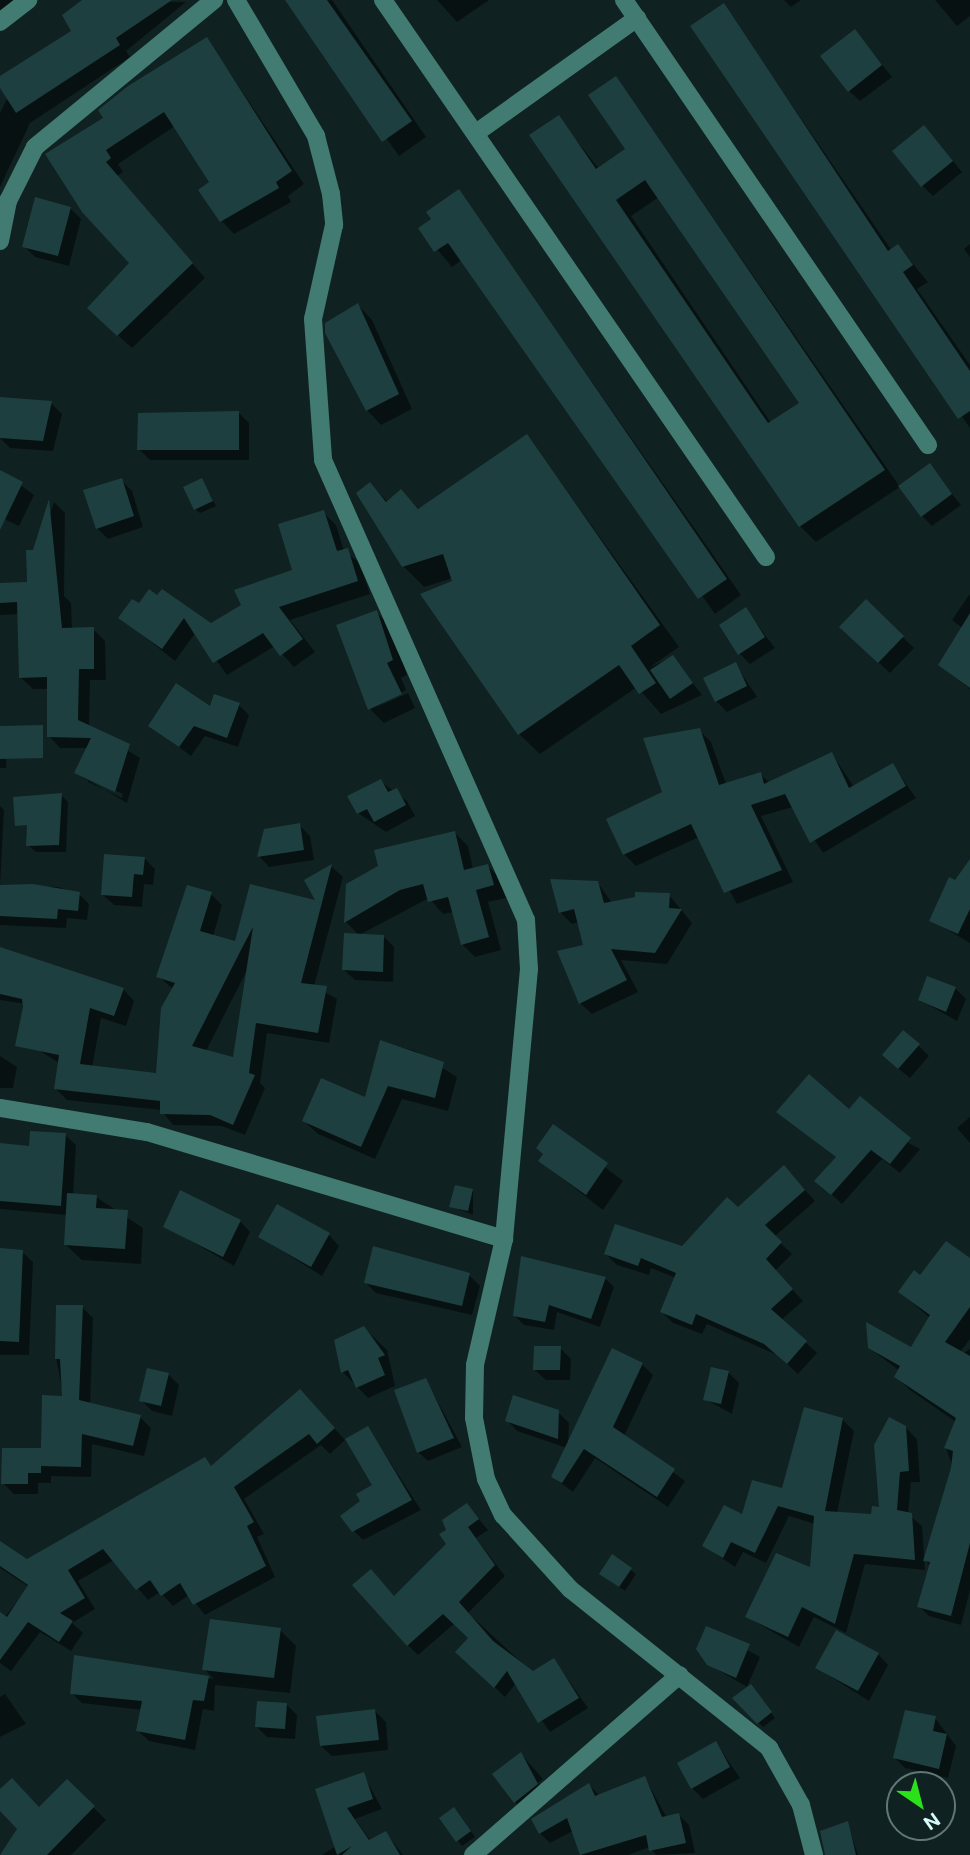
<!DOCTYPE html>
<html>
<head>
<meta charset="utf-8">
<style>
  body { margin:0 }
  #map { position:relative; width:970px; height:1855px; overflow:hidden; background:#102121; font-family:"Public Sans",sans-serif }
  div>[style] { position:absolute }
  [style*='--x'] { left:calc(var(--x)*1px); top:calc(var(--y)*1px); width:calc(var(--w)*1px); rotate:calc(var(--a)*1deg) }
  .shadow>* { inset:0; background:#0007 }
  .building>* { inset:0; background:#1e3f40 }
  .minor>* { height:18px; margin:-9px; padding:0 9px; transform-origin:9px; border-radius:9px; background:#417b72 }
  span { translate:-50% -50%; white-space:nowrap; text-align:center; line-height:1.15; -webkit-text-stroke:7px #102121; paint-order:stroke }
  .north { position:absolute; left:886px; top:1771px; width:70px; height:70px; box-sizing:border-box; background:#102121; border:2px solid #5f7877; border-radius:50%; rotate:145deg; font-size:19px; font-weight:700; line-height:28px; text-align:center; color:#d5faf8 }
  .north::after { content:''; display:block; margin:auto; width:24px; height:32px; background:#2ae11a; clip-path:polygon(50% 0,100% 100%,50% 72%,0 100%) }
</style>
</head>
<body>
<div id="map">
  <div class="shadow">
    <div style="clip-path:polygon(0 0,29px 0,0 17px)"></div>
    <div style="clip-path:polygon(85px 0,186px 2px,126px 51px,130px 57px,30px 123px,0 187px,0 113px,8px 97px,0 78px,74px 31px)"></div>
    <div style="clip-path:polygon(287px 0,332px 0,426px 137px,399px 156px)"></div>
    <div style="clip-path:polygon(437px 0,489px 0,457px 22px)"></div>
    <div style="clip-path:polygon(784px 0,801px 0,791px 7px)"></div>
    <div style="clip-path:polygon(935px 0,970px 0,970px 16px,957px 26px)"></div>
    <div style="clip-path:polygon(723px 5px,892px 251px,898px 246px,928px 282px,917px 289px,970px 365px,970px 428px,693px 26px)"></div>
    <div style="clip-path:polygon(855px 32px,892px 77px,860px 101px,849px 91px)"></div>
    <div style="clip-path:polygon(207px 39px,304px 184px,288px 196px,291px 202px,234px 234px,221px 220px,211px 183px,175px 126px,118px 164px,123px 172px,117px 176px,205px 278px,132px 348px,102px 321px,131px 263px,84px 211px,105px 118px)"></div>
    <div style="clip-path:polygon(evenodd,616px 78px,900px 487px,816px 542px,800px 526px,558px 117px,599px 169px,628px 149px,616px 78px,659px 197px,801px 403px,771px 423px,631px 216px,659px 197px)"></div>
    <div style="clip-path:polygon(934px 138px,962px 172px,933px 196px,922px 185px)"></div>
    <div style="clip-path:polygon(459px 192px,741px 595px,715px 614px,462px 260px,452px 267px,420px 229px)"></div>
    <div style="clip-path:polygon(70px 208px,81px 219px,69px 266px,35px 257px,24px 246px)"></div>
    <div style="clip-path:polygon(970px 244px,970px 257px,964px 249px)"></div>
    <div style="clip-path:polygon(358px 305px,372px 320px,412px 409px,381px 425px,367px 410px)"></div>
    <div style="clip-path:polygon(51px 403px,62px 414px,53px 451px,10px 448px,0 438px,0 424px)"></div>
    <div style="clip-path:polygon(239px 413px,249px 423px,249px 460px,150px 460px,139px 449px)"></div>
    <div style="clip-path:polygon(527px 436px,679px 647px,650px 667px,673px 657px,702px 695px,661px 714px,637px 687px,540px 754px,519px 734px,453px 578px,424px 587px,403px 566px,370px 484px,388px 502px,401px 492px,420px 510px)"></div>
    <div style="clip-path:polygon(929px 466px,961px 505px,932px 526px,922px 516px)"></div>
    <div style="clip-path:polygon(0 470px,34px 495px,19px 526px,0 517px)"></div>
    <div style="clip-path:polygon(121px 480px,132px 491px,143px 527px,108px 539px,97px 528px)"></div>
    <div style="clip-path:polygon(202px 480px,216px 506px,200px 513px,195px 509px)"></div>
    <div style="clip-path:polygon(evenodd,54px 502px,65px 513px,64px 596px,71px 603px,72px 630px,93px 629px,105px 641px,106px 680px,90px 680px,89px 727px,140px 758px,127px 803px,76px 773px,88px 748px,60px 748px,49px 736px,49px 689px,33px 689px,21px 678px,19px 614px,0 615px,0 585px,28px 583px,54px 502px,88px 778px,123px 794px,122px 798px,88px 782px,88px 778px)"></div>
    <div style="clip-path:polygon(323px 512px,336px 525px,344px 551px,360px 563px,370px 594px,290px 620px,315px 652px,294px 667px,275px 646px,227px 675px,196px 632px,175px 661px,121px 618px,133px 601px,211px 626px,294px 571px)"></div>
    <div style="clip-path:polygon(969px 595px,970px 596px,970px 634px,952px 620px)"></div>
    <div style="clip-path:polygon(866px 602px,914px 648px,890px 673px,852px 638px)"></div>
    <div style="clip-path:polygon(746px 610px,775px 648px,750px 664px,739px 653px)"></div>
    <div style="clip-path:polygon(376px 612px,391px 626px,407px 675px,401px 678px,406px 690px,375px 708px,408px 693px,415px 708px,384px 723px,370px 709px)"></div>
    <div style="clip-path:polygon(953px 640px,970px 652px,970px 689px,940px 665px)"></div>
    <div style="clip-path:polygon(735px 664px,757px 697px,727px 712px,716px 701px)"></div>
    <div style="clip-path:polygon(239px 705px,249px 715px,238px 747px,205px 736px,191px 756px,150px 726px)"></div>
    <div style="clip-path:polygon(0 730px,7px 737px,6px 768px,0 768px)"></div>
    <div style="clip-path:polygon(699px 730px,711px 742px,726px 784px,760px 774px,770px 783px,832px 754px,854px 787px,893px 765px,916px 798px,823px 853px,793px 807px,761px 816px,793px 882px,737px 904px,699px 837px,636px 866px,624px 854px)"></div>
    <div style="clip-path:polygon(380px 781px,407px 801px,415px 816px,386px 832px,358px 813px)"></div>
    <div style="clip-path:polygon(61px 795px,68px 802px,66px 852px,36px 852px,28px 845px)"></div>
    <div style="clip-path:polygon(0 806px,4px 810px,0 886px)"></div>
    <div style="clip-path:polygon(299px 825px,310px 836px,314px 860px,269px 867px,259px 856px)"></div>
    <div style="clip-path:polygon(455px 833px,468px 846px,473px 869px,487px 865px,500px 878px,506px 898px,488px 902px,501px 950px,475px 957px,462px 944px,454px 912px,443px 914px,429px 898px,359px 935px,346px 922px,348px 885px)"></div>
    <div style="clip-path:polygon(144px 858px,155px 869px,153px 885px,144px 884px,142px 907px,114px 905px,103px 895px)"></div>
    <div style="clip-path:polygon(evenodd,332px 867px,343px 877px,314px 986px,337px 999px,329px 1043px,267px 1033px,260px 1083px,265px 1088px,245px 1135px,222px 1126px,173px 1125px,161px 1110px,67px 1100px,56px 1089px,59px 1063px,37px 1049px,40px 1006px,0 1000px,0 950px,123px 989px,134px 1001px,126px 1026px,101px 1018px,92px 1068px,158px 1075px,173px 989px,158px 976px,211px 894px,222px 905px,213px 936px,237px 944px,251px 886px,319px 902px,307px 880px,332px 867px,247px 970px,235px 1059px,206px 1051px,247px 970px)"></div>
    <div style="clip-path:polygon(970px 870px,970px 943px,931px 920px)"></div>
    <div style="clip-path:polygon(598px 883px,612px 903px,669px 895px,692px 923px,667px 964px,621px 960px,638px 992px,592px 1014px,580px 1003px,585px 946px,579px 922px,572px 924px,560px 912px)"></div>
    <div style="clip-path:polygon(0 886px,58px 887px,79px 894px,89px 904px,87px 920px,67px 918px,66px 928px,0 925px)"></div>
    <div style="clip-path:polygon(384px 937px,394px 947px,393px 982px,355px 980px,344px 970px)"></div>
    <div style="clip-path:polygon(955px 988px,966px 999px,957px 1021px,920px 1000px)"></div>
    <div style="clip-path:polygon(381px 1042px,415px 1051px,457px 1077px,448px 1111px,402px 1099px,375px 1159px,318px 1134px,304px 1121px,366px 1100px)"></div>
    <div style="clip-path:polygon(918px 1045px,929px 1056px,910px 1078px,895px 1066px)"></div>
    <div style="clip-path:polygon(0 1056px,17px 1067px,13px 1088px,0 1088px)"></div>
    <div style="clip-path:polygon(849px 1111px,920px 1149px,900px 1173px,882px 1159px,842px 1204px,827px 1190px,837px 1158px,779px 1112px)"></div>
    <div style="clip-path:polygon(970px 1117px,970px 1143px,957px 1128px)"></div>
    <div style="clip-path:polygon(553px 1127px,623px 1181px,603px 1210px,540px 1161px)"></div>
    <div style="clip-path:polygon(65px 1135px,76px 1145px,73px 1195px,96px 1197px,143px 1228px,141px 1264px,82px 1260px,65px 1244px,67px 1215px,0 1209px,0 1145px,30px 1148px)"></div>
    <div style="clip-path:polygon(794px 1178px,815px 1201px,774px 1237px,792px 1254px,775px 1271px,803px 1301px,781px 1320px,817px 1353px,798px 1374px,777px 1355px,707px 1324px,702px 1334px,673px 1323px,662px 1312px,676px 1278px,651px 1268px,649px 1275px,617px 1265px,606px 1254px,682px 1248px)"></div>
    <div style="clip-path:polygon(473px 1191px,473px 1215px,451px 1206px)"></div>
    <div style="clip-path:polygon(240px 1221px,250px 1232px,234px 1266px,165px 1226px)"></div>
    <div style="clip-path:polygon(329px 1235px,339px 1246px,322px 1276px,260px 1237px)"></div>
    <div style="clip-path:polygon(0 1250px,22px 1252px,33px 1262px,29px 1355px,0 1355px)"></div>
    <div style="clip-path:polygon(970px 1260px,970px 1339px,954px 1360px,970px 1349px,970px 1590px,961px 1625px,929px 1616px,919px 1606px,930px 1566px,925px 1560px,953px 1468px,946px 1448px,956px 1422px,910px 1390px,896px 1377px,900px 1371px,869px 1348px,912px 1349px,930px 1318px,900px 1292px)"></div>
    <div style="clip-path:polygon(469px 1275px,480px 1286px,472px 1315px,376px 1293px,366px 1283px)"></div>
    <div style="clip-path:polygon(605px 1278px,614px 1287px,600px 1327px,557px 1312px,554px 1330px,524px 1325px,515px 1316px)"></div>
    <div style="clip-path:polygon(82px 1307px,93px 1318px,90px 1405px,140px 1417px,151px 1428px,144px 1456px,92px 1444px,91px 1477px,51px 1476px,51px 1483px,38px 1483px,38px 1494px,14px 1494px,3px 1483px,43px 1450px,64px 1398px,56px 1358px)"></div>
    <div style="clip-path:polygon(364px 1328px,387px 1350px,395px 1386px,368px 1398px,343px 1372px,336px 1341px)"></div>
    <div style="clip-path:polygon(560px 1348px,571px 1359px,570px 1380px,546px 1380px,535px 1370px)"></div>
    <div style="clip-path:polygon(642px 1364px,653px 1375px,624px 1436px,685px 1481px,668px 1507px,595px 1458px,573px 1492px,553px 1477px,567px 1448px,517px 1431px,507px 1420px,558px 1412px,569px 1423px,568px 1446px)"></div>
    <div style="clip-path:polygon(728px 1372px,739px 1383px,732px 1414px,705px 1399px)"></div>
    <div style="clip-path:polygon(168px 1374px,179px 1385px,172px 1416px,152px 1411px,141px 1400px)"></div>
    <div style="clip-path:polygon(426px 1380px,462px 1447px,428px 1461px,418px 1452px)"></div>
    <div style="clip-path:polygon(311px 1403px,345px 1440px,330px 1454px,321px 1445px,244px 1499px,264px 1534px,257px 1537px,275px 1577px,205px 1615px,189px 1595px,173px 1606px,160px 1592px,148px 1600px,114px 1560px,78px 1581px,95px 1609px,72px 1623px,83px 1633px,71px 1651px,40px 1632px,11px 1671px,0 1663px,0 1623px,29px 1587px,0 1568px,0 1543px,27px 1561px,212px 1467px)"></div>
    <div style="clip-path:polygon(842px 1419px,854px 1431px,837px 1513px,872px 1516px,881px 1509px,905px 1427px,917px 1439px,920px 1482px,911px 1482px,908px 1514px,922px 1526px,925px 1570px,865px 1564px,846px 1633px,814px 1617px,799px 1647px,747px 1617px,811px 1570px,815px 1524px,789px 1516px,766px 1563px,743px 1552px,735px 1567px,704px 1546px,783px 1490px)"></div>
    <div style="clip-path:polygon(368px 1428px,421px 1510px,363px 1540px,354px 1531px,374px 1486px)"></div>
    <div style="clip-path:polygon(467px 1505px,488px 1530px,476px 1538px,505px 1576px,468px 1613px,533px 1673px,554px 1660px,588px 1708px,550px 1732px,516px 1683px,505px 1697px,457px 1652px,470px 1638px,455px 1623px,418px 1655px,408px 1645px,395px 1598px,448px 1544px,448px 1531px)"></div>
    <div style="clip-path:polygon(612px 1557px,636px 1574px,625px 1591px,606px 1578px)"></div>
    <div style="clip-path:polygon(707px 1628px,760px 1657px,747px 1687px,708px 1664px)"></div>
    <div style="clip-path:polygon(280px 1630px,296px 1646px,290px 1693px,215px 1685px,214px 1711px,203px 1709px,195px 1750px,149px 1741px,138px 1731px,143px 1710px,82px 1703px,72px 1693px,75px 1657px,214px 1679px,204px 1669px)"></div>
    <div style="clip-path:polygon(878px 1654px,888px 1665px,869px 1701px,817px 1668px)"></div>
    <div style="clip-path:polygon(756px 1692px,775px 1718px,763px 1727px,735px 1698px)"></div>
    <div style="clip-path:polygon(5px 1694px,26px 1724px,0 1737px,0 1697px)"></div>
    <div style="clip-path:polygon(286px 1704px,297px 1715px,295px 1739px,267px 1737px,256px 1726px)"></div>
    <div style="clip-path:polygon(375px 1711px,386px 1722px,388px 1750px,332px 1756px,321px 1746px)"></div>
    <div style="clip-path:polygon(935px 1718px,956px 1746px,948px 1778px,905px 1768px,895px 1758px)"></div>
    <div style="clip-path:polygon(716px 1743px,740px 1778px,703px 1799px,692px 1788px)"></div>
    <div style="clip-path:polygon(521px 1754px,543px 1779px,538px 1783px,547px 1795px,526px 1812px,515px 1802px)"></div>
    <div style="clip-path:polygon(363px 1774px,382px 1809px,355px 1819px,371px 1841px,386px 1833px,403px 1855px,322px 1855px,336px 1846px,317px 1790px)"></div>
    <div style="clip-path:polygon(645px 1778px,667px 1818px,679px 1815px,689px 1825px,695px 1853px,656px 1855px,650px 1847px,628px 1855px,582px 1855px,573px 1831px,550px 1843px,540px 1833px,589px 1785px,600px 1796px)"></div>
    <div style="clip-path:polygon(67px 1781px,106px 1820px,71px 1855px,0 1855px,19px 1829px,0 1808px,0 1791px,39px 1809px)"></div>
    <div style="clip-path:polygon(459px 1814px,475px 1837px,462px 1846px,458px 1841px)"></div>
    <div style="clip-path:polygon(847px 1823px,858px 1855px,834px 1855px)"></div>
  </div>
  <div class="building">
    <div style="clip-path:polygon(82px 0,172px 0,116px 38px,120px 45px,16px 113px,0 88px,0 76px,71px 31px,62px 15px)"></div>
    <div style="clip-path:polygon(285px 0,327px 0,412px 121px,382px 142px)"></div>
    <div style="clip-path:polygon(724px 3px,888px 251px,898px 244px,913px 265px,903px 272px,970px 371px,970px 411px,958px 419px,690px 26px)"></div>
    <div style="clip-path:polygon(855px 29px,882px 65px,848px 92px,820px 56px)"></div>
    <div style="clip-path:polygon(207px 37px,292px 171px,276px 182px,279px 188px,220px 222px,198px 190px,209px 182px,164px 112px,106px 150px,111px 158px,106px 162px,193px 263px,117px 336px,87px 308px,129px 263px,82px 212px,45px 154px,103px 118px,98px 110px,128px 86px)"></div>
    <div style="clip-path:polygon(evenodd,616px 76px,885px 470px,799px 527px,529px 135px,559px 115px,596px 169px,625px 149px,588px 95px,616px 76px,645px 180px,799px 403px,768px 423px,616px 200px,645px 180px)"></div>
    <div style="clip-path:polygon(924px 125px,953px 161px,921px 187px,892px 151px)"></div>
    <div style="clip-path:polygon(459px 189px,727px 579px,698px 599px,448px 243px,434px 252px,418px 228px,431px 219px,426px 212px)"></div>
    <div style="clip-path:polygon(35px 197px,71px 207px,58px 256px,22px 247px)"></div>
    <div style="clip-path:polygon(358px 303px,399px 394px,366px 411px,325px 333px,325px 323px)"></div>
    <div style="clip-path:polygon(0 397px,52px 401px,43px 441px,0 438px)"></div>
    <div style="clip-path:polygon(239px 411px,239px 450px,137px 450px,138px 413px)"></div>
    <div style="clip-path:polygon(527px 434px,660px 625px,631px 646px,656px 683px,639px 694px,619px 665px,518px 735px,420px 594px,452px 581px,443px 554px,402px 567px,356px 493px,370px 482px,386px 502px,401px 489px,418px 509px)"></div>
    <div style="clip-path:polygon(930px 463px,952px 494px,921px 517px,898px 486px)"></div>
    <div style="clip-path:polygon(0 470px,23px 482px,0 530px)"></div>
    <div style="clip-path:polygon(122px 478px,134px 516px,96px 529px,83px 490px)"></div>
    <div style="clip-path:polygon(202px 478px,213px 501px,194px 510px,183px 487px)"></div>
    <div style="clip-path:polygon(49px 499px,62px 628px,94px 627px,94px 669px,79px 669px,78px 720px,130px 744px,115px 792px,74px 773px,91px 738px,47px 737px,47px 677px,19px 678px,17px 602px,0 603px,0 583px,27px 582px,26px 550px,33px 550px)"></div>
    <div style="clip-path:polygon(324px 510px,337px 551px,348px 548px,358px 581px,279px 607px,303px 639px,280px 656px,263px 633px,213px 663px,184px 618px,162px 649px,118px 618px,132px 599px,139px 603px,149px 589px,157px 595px,162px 589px,211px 623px,241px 605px,234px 590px,292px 570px,278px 524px)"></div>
    <div style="clip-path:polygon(866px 599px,904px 636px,878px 663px,839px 627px)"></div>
    <div style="clip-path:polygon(746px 607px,765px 637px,738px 655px,719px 625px)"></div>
    <div style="clip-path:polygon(377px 610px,393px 660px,387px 663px,402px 694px,368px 710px,336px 625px)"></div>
    <div style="clip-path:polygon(970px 613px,970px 688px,938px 665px)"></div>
    <div style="clip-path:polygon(673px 655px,693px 683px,670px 699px,650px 670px)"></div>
    <div style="clip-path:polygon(736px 662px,747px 686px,715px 702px,703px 678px)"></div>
    <div style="clip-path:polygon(176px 683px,210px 706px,214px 694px,240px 703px,227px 738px,194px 726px,179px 747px,148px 726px)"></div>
    <div style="clip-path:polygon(43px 725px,43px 758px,0 759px,0 726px)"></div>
    <div style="clip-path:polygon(700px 728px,719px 785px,761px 772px,764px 784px,832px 752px,849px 788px,893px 763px,906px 786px,810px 843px,785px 794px,751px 805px,782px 870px,724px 893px,691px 824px,623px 855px,606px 819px,662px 792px,643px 738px)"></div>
    <div style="clip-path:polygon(381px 779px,388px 792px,397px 788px,406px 805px,374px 822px,367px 809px,357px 814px,347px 796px)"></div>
    <div style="clip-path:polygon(62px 793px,59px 845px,26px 846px,27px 825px,15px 826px,13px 797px)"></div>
    <div style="clip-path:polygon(300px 823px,304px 850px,257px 857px,264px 829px)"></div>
    <div style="clip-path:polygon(455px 831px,464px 870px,488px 864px,494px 885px,476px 890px,489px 937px,461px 945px,448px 897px,428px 902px,423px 884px,400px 890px,344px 923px,346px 884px,378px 866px,374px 850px)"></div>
    <div style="clip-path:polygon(104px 854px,145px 857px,143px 875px,134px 874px,132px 897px,101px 895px)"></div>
    <div style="clip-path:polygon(970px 859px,970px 909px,958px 934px,929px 921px,949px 877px,955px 880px)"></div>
    <div style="clip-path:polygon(evenodd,332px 864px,301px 983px,327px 986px,318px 1033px,256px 1023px,249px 1073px,255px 1075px,233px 1125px,210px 1115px,160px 1114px,160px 1101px,54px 1089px,59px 1055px,15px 1046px,23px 1007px,22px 999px,0 994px,0 947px,124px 988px,114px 1016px,90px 1008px,80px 1064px,156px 1073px,161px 1008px,175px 983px,156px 977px,187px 885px,212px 892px,200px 931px,235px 941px,250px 884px,315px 900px,304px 880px,332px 864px,253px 927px,233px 1057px,192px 1046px,241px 950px,253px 927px)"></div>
    <div style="clip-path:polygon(550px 879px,598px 881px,604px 903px,635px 897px,635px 892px,670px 893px,669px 908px,682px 909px,655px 953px,611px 949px,627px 980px,579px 1004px,557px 951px,583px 945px,574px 909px,559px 913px)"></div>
    <div style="clip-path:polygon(33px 884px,80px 892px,78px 911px,58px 909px,57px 919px,0 916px,0 885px)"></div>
    <div style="clip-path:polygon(344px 933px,384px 935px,383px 972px,342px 970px)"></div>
    <div style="clip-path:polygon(927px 976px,956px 987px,946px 1012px,918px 1000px)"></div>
    <div style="clip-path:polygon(903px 1030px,920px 1044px,898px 1069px,882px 1055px)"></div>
    <div style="clip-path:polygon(380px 1040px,444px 1062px,435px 1098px,388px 1086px,361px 1147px,302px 1121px,321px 1078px,365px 1097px)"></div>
    <div style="clip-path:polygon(809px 1074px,849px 1109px,860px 1096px,911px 1138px,890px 1164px,871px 1150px,831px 1195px,814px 1181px,836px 1157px,776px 1112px)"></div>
    <div style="clip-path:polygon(553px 1124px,608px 1163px,586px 1195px,538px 1161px,543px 1154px,536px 1148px)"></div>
    <div style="clip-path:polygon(30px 1131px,66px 1133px,61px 1206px,0 1201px,0 1143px,29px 1146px)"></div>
    <div style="clip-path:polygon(784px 1165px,805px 1190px,765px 1225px,782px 1242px,766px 1259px,793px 1289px,771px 1309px,807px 1341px,787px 1364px,764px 1344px,696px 1314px,692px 1325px,660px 1312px,676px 1273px,641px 1258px,638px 1266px,604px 1254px,615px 1224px,682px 1246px,727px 1197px,738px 1207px)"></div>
    <div style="clip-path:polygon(455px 1185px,473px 1189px,468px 1211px,449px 1207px)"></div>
    <div style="clip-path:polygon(180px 1190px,241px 1220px,223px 1257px,163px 1227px)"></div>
    <div style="clip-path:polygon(67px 1193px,97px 1195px,96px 1208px,128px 1210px,125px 1249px,64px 1245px)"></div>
    <div style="clip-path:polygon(277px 1204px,330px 1233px,311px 1267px,258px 1237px)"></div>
    <div style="clip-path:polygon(946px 1241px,970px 1258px,970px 1307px,945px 1342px,970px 1356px,970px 1543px,951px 1616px,917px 1607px,930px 1562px,923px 1561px,951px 1468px,953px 1451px,944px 1448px,956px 1418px,894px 1377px,900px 1366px,868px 1348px,866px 1322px,911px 1347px,930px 1315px,898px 1292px,914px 1270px,920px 1275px)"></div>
    <div style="clip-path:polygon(373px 1246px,470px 1273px,462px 1306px,364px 1283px)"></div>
    <div style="clip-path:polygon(0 1248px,23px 1250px,19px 1342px,0 1341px)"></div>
    <div style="clip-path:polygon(521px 1256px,606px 1277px,591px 1319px,549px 1305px,545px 1322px,513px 1316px)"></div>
    <div style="clip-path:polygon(56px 1305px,83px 1305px,79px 1400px,141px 1415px,133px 1446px,82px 1434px,81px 1467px,41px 1466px,41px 1473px,28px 1473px,28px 1484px,1px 1484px,2px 1448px,41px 1448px,42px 1395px,62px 1396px,60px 1359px,55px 1359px)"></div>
    <div style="clip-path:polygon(364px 1326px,385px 1355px,378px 1358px,385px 1375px,356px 1388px,348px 1370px,341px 1373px,334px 1340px)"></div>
    <div style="clip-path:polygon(534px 1346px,561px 1346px,560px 1370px,533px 1370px)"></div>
    <div style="clip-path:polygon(612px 1348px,643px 1363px,613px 1427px,675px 1469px,657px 1497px,584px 1449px,562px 1483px,551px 1477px)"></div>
    <div style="clip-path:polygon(711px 1367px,729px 1371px,721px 1404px,703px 1400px)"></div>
    <div style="clip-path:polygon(147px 1368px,169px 1373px,161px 1406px,139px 1401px)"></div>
    <div style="clip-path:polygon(426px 1378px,454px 1438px,417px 1453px,394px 1390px)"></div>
    <div style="clip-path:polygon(300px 1389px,335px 1428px,317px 1444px,309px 1434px,234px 1487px,254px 1522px,247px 1526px,266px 1566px,193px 1605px,180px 1583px,161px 1596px,150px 1580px,136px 1590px,103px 1549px,68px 1570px,85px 1598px,60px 1613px,73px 1621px,59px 1642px,28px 1622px,0 1660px,0 1612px,7px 1617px,28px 1585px,0 1566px,0 1541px,27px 1559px,205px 1457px,211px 1466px)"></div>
    <div style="clip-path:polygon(513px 1395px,559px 1410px,558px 1439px,505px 1421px)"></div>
    <div style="clip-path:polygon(804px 1407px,843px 1418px,825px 1511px,871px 1514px,872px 1506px,879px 1507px,874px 1445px,889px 1417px,906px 1426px,909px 1471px,900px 1472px,897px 1510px,912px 1513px,915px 1560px,854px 1554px,835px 1624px,802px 1607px,788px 1637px,745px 1617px,776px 1553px,810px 1567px,814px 1516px,778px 1506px,755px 1553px,731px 1542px,723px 1558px,702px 1546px,724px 1505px,742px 1514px,752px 1480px,782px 1488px)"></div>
    <div style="clip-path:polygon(368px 1426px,412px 1500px,352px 1532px,340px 1516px,360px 1501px,356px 1494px,372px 1485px,345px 1439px)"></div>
    <div style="clip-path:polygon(467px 1503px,479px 1519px,468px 1527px,495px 1565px,459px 1602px,493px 1641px,533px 1671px,554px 1658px,579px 1698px,538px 1723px,507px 1671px,494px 1688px,455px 1652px,468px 1638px,443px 1614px,407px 1646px,352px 1585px,371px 1569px,394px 1596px,446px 1544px,439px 1534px,446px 1530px,442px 1520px)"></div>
    <div style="clip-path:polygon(612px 1554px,632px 1568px,619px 1587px,599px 1574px)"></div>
    <div style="clip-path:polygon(210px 1619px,281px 1628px,274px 1678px,202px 1670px)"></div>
    <div style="clip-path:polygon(706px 1626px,750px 1644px,736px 1678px,707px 1665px,696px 1649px)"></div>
    <div style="clip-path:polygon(836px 1630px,879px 1653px,858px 1691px,815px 1668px)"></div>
    <div style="clip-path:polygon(74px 1655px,209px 1676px,204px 1701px,193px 1700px,185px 1740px,136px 1731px,142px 1701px,70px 1694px)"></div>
    <div style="clip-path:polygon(751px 1684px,772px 1712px,757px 1724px,732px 1698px)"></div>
    <div style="clip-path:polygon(257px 1701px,287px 1703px,285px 1729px,255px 1727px)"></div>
    <div style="clip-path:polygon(375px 1709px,379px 1740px,320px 1746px,316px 1716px)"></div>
    <div style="clip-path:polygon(905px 1710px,936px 1716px,933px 1731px,947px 1734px,939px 1769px,893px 1758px)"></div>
    <div style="clip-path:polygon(716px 1741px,730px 1767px,691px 1789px,677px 1763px)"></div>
    <div style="clip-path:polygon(521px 1752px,538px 1784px,514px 1803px,492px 1774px)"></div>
    <div style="clip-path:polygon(364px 1772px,373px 1799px,347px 1808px,369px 1840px,386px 1831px,400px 1855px,342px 1855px,352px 1846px,337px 1855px,315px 1789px)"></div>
    <div style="clip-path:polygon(645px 1776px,662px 1817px,679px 1813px,686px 1843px,649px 1851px,646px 1835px,580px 1855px,567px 1818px,539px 1834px,531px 1819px,589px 1783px,595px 1796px)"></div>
    <div style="clip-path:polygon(12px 1778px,39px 1807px,67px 1779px,95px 1806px,47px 1855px,0 1855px,17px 1829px,0 1811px,0 1789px)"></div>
    <div style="clip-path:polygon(454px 1807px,471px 1831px,456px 1842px,439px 1818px)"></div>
    <div style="clip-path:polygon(848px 1821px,856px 1855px,825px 1855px,820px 1831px)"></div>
  </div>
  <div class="minor">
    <div style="--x:236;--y:0;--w:158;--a:59.5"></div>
    <div style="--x:316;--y:136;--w:60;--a:75.5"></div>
    <div style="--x:331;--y:194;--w:31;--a:84"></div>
    <div style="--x:334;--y:225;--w:96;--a:102.6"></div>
    <div style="--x:313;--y:319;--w:141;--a:85.9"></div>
    <div style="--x:323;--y:460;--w:503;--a:66.19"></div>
    <div style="--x:526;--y:920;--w:49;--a:86.5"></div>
    <div style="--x:529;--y:969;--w:271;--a:95.3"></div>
    <div style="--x:383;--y:0;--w:676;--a:55.49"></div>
    <div style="--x:624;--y:0;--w:539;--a:55.66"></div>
    <div style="--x:0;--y:22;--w:36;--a:-38"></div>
    <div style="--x:476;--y:133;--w:198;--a:-35.5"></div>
    <div style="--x:0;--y:241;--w:41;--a:-78.7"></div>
    <div style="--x:8;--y:201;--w:60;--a:-63.4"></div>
    <div style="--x:35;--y:147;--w:232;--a:-39.4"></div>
    <div style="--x:0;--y:1108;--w:149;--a:9.3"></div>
    <div style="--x:147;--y:1132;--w:373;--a:16.7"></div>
    <div style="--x:504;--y:1239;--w:129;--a:103"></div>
    <div style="--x:475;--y:1365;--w:53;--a:91.1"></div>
    <div style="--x:474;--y:1418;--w:62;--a:78.9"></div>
    <div style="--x:486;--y:1479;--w:40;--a:65"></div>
    <div style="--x:503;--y:1515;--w:100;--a:47.8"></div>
    <div style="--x:570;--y:1589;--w:255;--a:38.6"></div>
    <div style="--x:769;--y:1748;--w:65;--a:60.7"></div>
    <div style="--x:801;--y:1805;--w:52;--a:75.4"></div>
    <div style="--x:473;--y:1855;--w:274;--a:-41.1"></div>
  </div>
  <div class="north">N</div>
</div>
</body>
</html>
